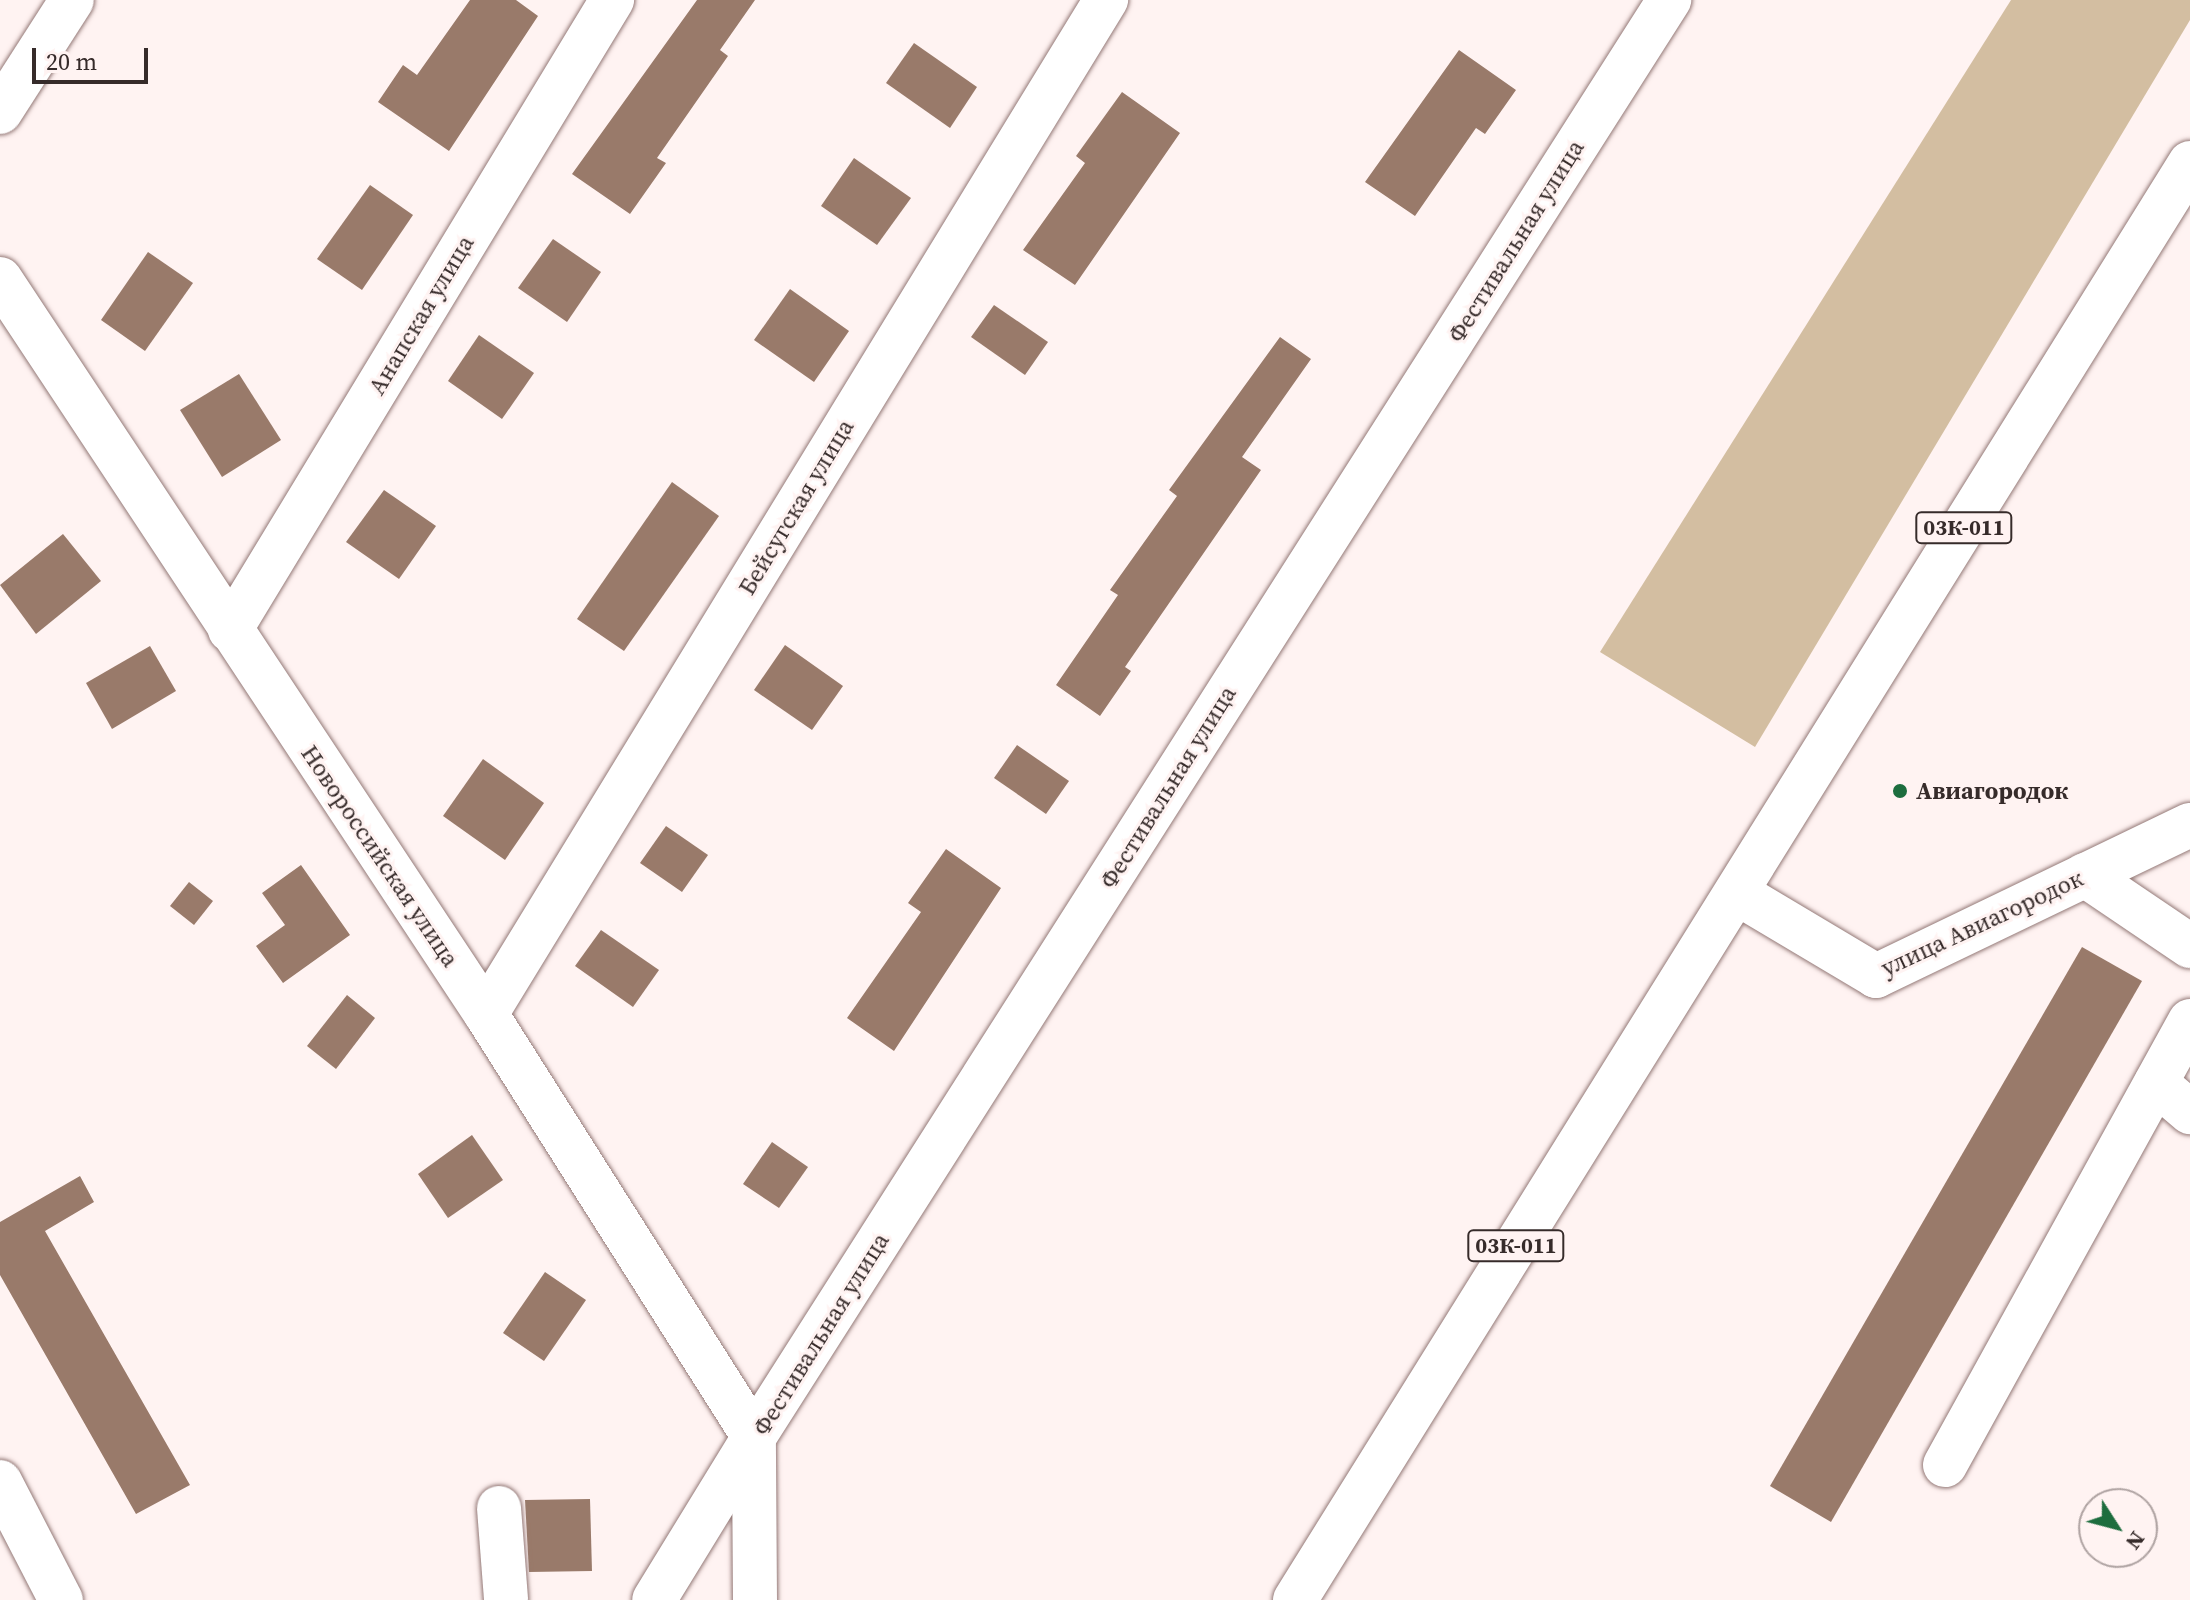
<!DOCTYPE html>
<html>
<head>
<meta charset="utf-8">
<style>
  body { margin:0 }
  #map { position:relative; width:2190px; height:1600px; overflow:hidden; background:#fff3f2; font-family:"Source Serif 4",serif }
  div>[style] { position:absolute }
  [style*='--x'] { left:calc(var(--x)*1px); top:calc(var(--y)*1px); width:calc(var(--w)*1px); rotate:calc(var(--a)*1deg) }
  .forest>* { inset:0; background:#d3bea1 }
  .building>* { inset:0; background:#997a6a }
  .roads { filter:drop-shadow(0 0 2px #947977) drop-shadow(0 0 2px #947977) }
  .minor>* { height:44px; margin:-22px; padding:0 22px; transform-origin:22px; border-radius:22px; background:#fff }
  .major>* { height:44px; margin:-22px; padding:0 22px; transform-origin:22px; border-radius:22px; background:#fff }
  .dots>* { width:22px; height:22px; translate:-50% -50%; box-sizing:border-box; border:4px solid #fff3f2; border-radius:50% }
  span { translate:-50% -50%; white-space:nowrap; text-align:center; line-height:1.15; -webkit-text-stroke:6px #fff3f2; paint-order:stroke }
  .shield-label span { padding:2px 6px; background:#fff3f2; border:2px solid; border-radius:6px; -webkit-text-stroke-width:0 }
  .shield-label { font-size:22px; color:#362b2a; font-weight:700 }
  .street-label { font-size:24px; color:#362b2a }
  .poi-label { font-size:24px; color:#362b2a; font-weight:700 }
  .left { translate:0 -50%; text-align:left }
  .north { position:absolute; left:2078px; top:1488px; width:80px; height:80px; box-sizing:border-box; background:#fff3f2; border:2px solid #afa3a2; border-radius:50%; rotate:126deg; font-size:22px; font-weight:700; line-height:32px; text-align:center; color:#362b2a }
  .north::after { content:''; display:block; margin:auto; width:28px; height:36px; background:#1d6d3e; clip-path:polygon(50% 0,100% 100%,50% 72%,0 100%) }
  .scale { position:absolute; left:32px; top:48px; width:116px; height:36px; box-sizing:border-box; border:4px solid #362b2a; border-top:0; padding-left:10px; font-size:24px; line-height:28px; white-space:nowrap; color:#362b2a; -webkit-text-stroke:6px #fff3f2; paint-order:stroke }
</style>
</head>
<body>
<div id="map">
  <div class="forest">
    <div style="clip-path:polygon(2011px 0,2190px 0,2190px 20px,1755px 747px,1600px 652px)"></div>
  </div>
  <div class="building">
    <div style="clip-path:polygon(470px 0,516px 0,538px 16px,449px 151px,378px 102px,403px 65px,417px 75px)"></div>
    <div style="clip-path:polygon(697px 0,755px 0,720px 50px,728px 56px,657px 158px,666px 163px,630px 214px,572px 174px)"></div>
    <div style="clip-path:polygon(914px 43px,977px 87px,950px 128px,886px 83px)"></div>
    <div style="clip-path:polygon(1459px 50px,1516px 90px,1485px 134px,1476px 128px,1415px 216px,1365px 182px)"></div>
    <div style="clip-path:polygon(1122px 92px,1180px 133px,1075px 285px,1023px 250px,1085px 163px,1076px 156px)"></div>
    <div style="clip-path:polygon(854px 158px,911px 198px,877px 245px,821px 206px)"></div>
    <div style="clip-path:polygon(370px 185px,413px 215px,362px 290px,317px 259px)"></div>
    <div style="clip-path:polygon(553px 239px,601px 272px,567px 322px,518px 288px)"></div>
    <div style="clip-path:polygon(148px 252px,193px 283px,145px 351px,101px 320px)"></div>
    <div style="clip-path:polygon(790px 289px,849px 331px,814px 382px,754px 340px)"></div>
    <div style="clip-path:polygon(994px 305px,1048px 342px,1025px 375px,971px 337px)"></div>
    <div style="clip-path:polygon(479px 335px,534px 373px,502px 419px,448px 381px)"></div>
    <div style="clip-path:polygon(1280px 337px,1311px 359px,1242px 457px,1261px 470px,1125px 667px,1131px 671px,1100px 716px,1056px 685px,1118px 595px,1110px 590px,1177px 496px,1169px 490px)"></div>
    <div style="clip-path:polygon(239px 374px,281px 440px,222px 477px,180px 410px)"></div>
    <div style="clip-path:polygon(672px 482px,719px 516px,624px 651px,577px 619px)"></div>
    <div style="clip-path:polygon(384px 490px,436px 526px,399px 579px,346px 542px)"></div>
    <div style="clip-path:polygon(63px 534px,101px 581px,36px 634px,0 585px)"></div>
    <div style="clip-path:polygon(785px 645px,843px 686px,812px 730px,754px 690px)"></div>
    <div style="clip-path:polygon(150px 646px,176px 691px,112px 729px,86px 683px)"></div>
    <div style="clip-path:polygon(1017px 745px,1069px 781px,1046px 814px,994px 778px)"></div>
    <div style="clip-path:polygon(483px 759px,544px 803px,505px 860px,443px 816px)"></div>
    <div style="clip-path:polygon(666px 826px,708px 855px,682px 892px,640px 863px)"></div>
    <div style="clip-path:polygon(946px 849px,1001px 888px,894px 1051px,847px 1018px,921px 912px,908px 903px)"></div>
    <div style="clip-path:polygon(301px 865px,350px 935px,283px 983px,256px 946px,285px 925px,262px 893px)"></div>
    <div style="clip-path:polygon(189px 882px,213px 901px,194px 925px,170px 906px)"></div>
    <div style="clip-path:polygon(601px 930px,659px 970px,633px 1007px,575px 966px)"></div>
    <div style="clip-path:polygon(2082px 947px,2142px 981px,1831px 1522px,1770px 1486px)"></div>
    <div style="clip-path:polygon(347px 995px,375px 1018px,336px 1069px,307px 1046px)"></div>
    <div style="clip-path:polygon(472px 1135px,503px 1180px,448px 1218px,418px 1174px)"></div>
    <div style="clip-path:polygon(772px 1142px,808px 1167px,779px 1208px,743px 1184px)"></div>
    <div style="clip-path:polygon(80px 1176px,94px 1202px,45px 1231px,190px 1485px,136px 1514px,0 1275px,0 1222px)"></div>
    <div style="clip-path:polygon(545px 1272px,586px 1300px,544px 1361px,503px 1333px)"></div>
    <div style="clip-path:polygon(590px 1499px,592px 1571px,529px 1572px,525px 1500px)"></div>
  </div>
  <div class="roads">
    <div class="minor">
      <div style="--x:0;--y:112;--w:133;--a:-57.3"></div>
      <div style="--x:0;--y:279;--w:881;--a:56.53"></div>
      <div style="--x:486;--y:1014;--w:501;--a:57.64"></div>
      <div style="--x:754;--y:1437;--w:191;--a:121.5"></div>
      <div style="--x:230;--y:630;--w:737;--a:-58.77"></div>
      <div style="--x:2085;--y:875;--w:127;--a:34.1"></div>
      <div style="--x:1737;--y:893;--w:162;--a:30.8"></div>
      <div style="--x:1876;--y:976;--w:348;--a:-25.7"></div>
      <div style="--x:486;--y:1014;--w:1189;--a:-58.56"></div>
      <div style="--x:2156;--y:1083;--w:45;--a:40.5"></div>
      <div style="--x:1945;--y:1465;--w:507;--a:-61.11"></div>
      <div style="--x:0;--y:1482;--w:133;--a:62.7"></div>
      <div style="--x:499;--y:1508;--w:92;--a:85.6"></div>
      <div style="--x:755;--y:1600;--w:163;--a:-90.4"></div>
      <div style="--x:754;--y:1437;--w:1704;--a:-57.51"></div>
    </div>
    <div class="major">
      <div style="--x:1295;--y:1600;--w:1693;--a:-58.08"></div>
    </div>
  </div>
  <div class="dots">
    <div style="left:1900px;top:791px;background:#1d6d3e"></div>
  </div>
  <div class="shield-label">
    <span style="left:1964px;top:528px">03К-011</span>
    <span style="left:1516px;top:1246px">03К-011</span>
  </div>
  <div class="street-label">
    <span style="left:1516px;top:241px;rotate:-58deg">Фестивальная улица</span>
    <span style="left:421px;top:315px;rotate:-59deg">Анапская улица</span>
    <span style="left:796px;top:507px;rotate:-59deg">Бейсугская улица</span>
    <span style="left:1168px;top:787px;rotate:-58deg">Фестивальная улица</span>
    <span style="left:380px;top:856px;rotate:56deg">Новороссийская улица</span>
    <span style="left:1982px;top:923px;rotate:-25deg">улица Авиагородок</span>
    <span style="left:821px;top:1334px;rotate:-58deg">Фестивальная улица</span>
  </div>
  <div class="poi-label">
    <span class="left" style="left:1916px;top:791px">Авиагородок</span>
  </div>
  <div class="north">N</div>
  <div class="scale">20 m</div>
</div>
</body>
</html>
